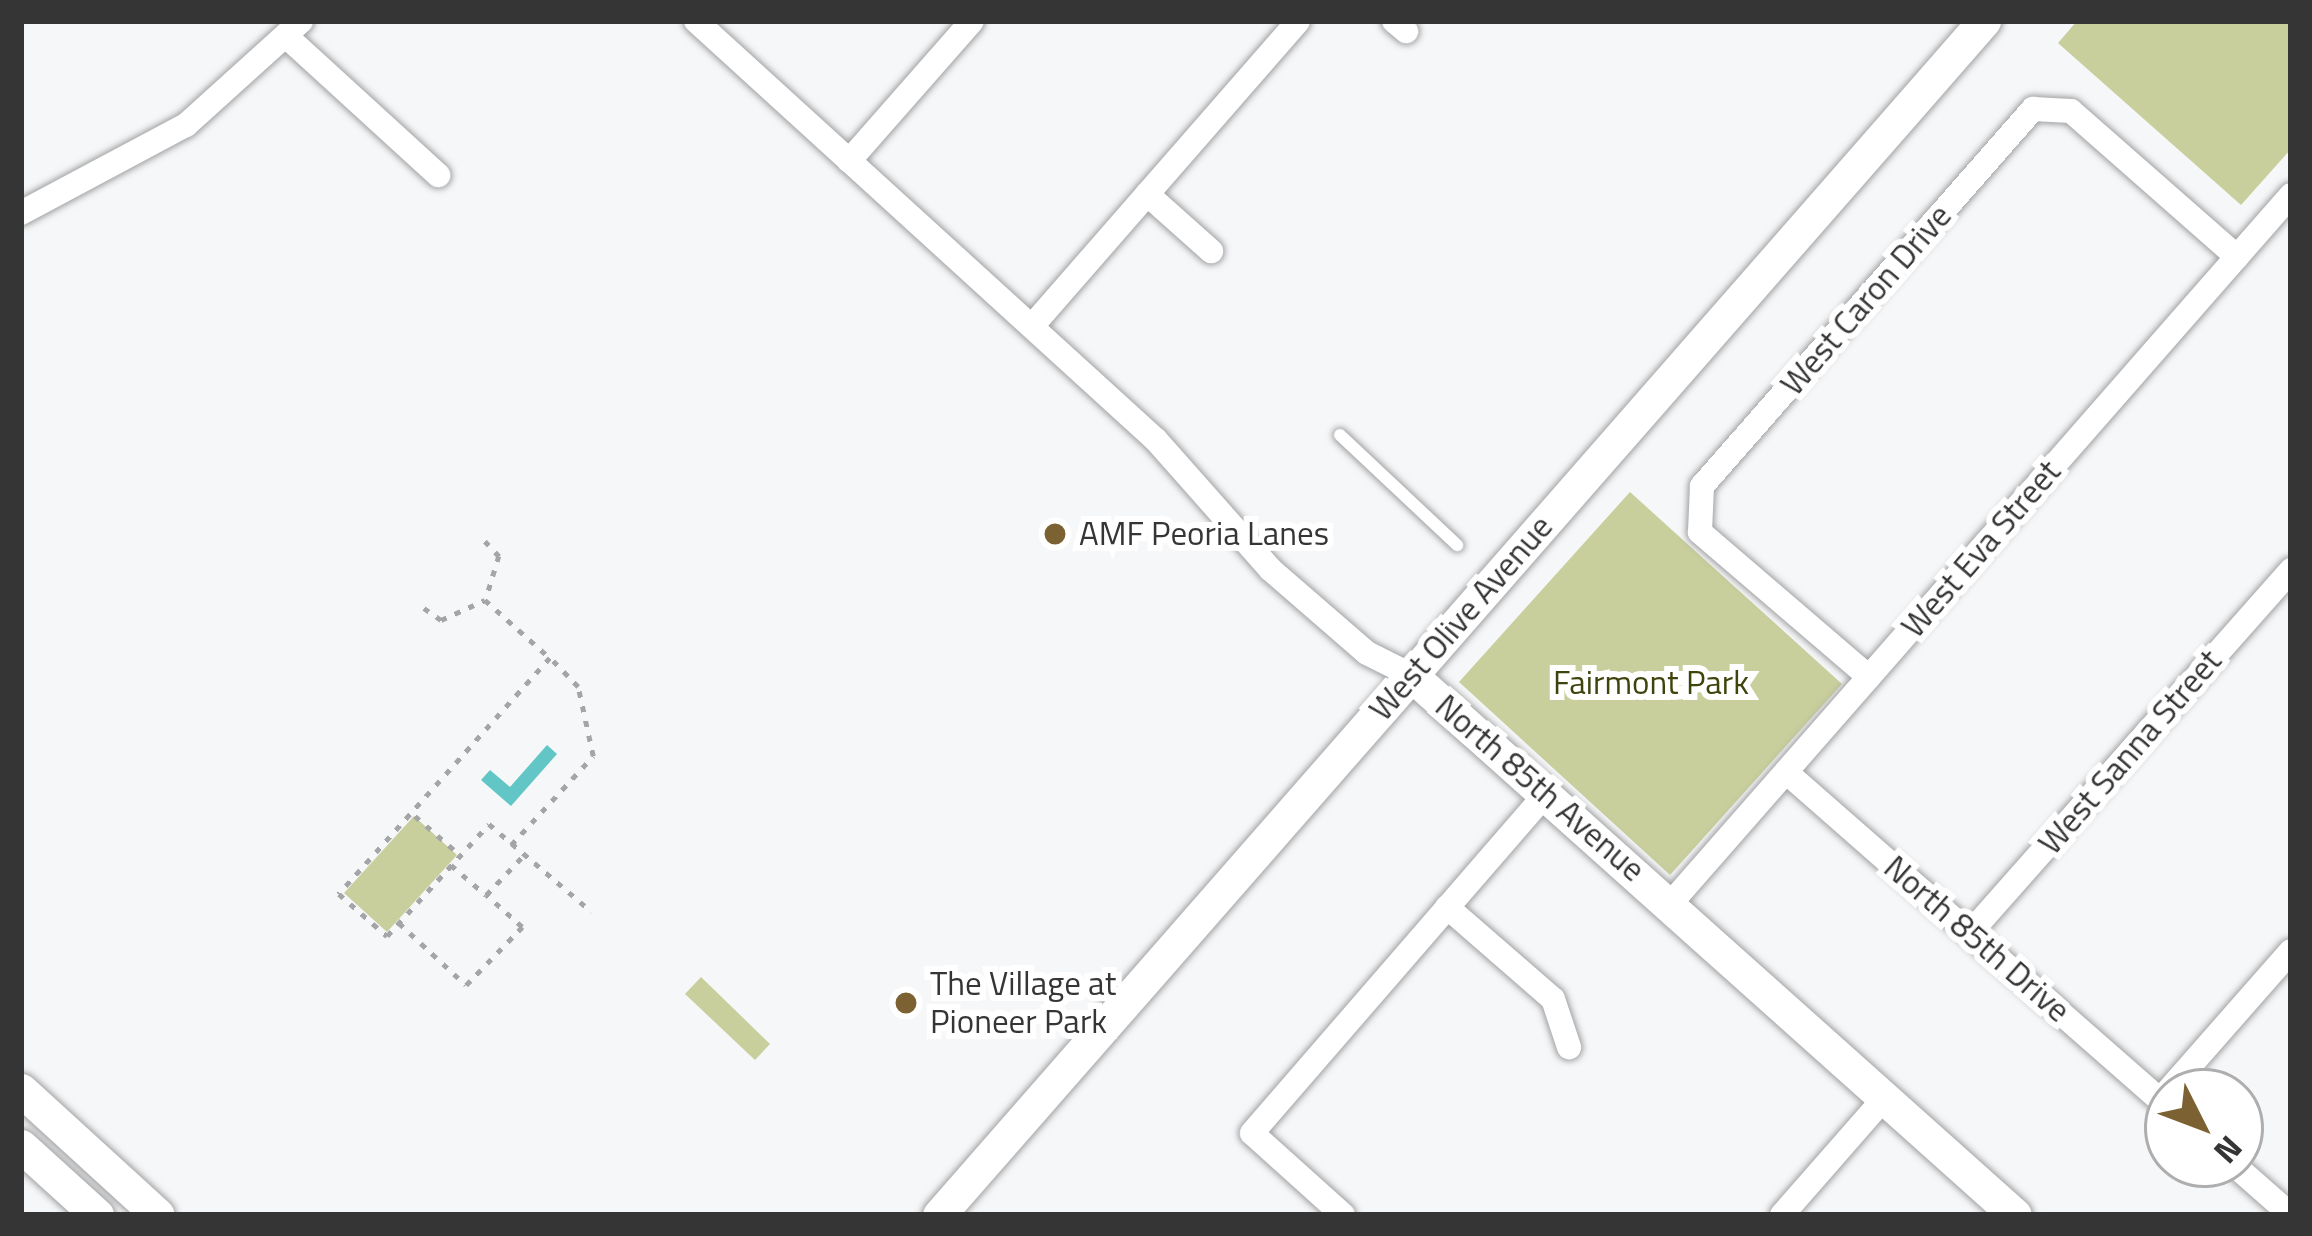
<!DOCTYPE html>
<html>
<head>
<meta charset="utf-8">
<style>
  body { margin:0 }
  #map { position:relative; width:2312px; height:1236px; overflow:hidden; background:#f6f7f8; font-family:"Titillium Web",sans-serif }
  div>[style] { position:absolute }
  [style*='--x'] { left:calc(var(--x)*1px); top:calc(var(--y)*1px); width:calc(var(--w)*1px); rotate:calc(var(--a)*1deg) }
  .green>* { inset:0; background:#c8ce9c }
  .water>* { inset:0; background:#62c6c7 }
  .path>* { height:4.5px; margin-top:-2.25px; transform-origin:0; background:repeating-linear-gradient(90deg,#a4a5a6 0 6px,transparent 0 15px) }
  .roads { filter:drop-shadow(0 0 3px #a2a3a5) drop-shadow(0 0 3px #a2a3a5) }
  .lane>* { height:12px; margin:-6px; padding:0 6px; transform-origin:6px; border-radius:6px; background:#fff }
  .street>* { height:24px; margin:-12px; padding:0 12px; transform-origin:12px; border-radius:12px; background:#fff }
  .secondary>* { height:33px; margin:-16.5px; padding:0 16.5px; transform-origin:16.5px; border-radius:16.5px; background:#fff }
  .dots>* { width:33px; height:33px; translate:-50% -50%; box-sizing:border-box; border:6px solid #fff; border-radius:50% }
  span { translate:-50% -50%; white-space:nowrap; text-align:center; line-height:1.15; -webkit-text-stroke:12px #fff; paint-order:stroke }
  .street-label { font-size:33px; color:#353536 }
  .poi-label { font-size:33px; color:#353536 }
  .left { translate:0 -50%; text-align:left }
  .park-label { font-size:33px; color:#3f430c }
  .frame { position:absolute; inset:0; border:24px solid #353536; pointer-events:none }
  .north { position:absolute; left:2144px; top:1068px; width:120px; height:120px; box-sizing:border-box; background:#fff; border:3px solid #aeaeaf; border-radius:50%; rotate:132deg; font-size:33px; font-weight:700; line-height:48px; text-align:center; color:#353536 }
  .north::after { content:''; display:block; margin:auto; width:42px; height:54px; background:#7c6233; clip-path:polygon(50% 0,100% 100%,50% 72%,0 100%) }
</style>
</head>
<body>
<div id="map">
  <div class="green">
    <div style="clip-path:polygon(2077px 21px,2291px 21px,2291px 149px,2241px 205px,2058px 43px)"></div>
    <div style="clip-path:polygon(1630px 492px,1842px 684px,1670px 875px,1459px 682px)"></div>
    <div style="clip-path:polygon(414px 816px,457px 855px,387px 932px,344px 893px)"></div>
    <div style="clip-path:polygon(701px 977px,770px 1044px,755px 1060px,685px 994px)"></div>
  </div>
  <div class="water">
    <div style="clip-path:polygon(547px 745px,557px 754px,511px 806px,481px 780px,490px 770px,510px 787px)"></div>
  </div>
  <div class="path">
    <div style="--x:485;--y:541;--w:21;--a:47"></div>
    <div style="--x:499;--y:556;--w:45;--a:106.8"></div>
    <div style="--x:424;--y:608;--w:21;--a:35"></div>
    <div style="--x:441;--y:620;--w:48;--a:-24.4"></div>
    <div style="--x:485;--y:600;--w:87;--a:41.7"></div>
    <div style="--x:550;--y:658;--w:317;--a:131.8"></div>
    <div style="--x:339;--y:894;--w:64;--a:41.2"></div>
    <div style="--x:387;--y:936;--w:151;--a:-47.7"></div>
    <div style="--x:489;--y:824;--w:135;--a:40.5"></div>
    <div style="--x:415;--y:816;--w:60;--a:40.9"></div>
    <div style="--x:511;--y:845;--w:121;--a:-47.3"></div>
    <div style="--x:593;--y:756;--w:71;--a:-102.3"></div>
    <div style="--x:578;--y:687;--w:40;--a:-134"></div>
    <div style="--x:451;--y:865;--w:46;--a:40.6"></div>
    <div style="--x:486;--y:895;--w:54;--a:-46.5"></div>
    <div style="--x:399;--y:923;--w:91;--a:42.8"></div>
    <div style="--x:466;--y:985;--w:81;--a:-46"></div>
    <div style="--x:522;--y:927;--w:48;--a:-138.4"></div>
  </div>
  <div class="roads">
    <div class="lane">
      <div style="--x:1340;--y:435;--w:161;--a:43.2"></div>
    </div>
    <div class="street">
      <div style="--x:696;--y:21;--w:622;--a:42.33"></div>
      <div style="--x:1156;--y:440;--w:172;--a:48.5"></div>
      <div style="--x:1270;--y:569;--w:128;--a:40.9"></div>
      <div style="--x:1367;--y:653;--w:49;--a:26.6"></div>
      <div style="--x:1394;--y:21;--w:16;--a:40"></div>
      <div style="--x:287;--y:37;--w:205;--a:42.4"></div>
      <div style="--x:849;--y:161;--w:186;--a:-48.7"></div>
      <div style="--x:1147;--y:194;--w:86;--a:41.7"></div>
      <div style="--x:21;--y:213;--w:187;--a:-28.1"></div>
      <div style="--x:186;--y:125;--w:155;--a:-42.1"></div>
      <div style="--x:1033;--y:325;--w:403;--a:-48.9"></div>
      <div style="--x:1869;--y:677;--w:223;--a:-139.4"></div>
      <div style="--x:1700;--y:532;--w:46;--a:-87.5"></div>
      <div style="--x:1702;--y:486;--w:502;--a:-48.72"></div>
      <div style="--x:2033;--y:109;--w:38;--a:3"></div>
      <div style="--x:2071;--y:111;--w:221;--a:41.3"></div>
      <div style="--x:1786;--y:772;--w:508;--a:41.25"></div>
      <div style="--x:1671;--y:903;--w:941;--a:-48.79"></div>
      <div style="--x:1447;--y:907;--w:140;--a:41"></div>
      <div style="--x:1553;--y:999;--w:51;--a:71.6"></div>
      <div style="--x:1970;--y:933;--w:485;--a:-48.5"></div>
      <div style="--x:2160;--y:1100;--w:198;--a:-48.7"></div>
      <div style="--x:2233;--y:1164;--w:77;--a:41.3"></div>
      <div style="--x:1343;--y:1215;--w:122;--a:-138"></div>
      <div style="--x:1252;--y:1133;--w:449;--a:-49.1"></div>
      <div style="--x:1782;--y:1215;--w:158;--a:-48.8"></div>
    </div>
    <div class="secondary">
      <div style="--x:1411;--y:675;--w:810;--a:41.8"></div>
      <div style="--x:21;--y:1090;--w:185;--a:42.4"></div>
      <div style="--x:21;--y:1146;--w:103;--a:42.2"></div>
      <div style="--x:939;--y:1215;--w:1587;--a:-48.81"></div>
    </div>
  </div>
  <div class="dots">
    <div style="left:1055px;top:534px;background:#7c6233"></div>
    <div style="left:906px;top:1003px;background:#7c6233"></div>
  </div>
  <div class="street-label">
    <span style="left:1866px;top:300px;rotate:-49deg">West Caron Drive</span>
    <span style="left:1981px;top:549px;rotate:-49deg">West Eva Street</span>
    <span style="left:1461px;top:618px;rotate:-49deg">West Olive Avenue</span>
    <span style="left:2130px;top:752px;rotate:-49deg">West Sanna Street</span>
    <span style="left:1540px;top:788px;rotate:41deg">North 85th Avenue</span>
    <span style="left:1977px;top:939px;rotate:41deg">North 85th Drive</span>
  </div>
  <div class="poi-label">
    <span class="left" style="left:1079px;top:534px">AMF Peoria Lanes</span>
    <span class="left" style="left:930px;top:1003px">The Village at<br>Pioneer Park</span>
  </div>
  <div class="park-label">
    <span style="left:1651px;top:683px">Fairmont Park</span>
  </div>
  <div class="frame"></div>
  <div class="north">N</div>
</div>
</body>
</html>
